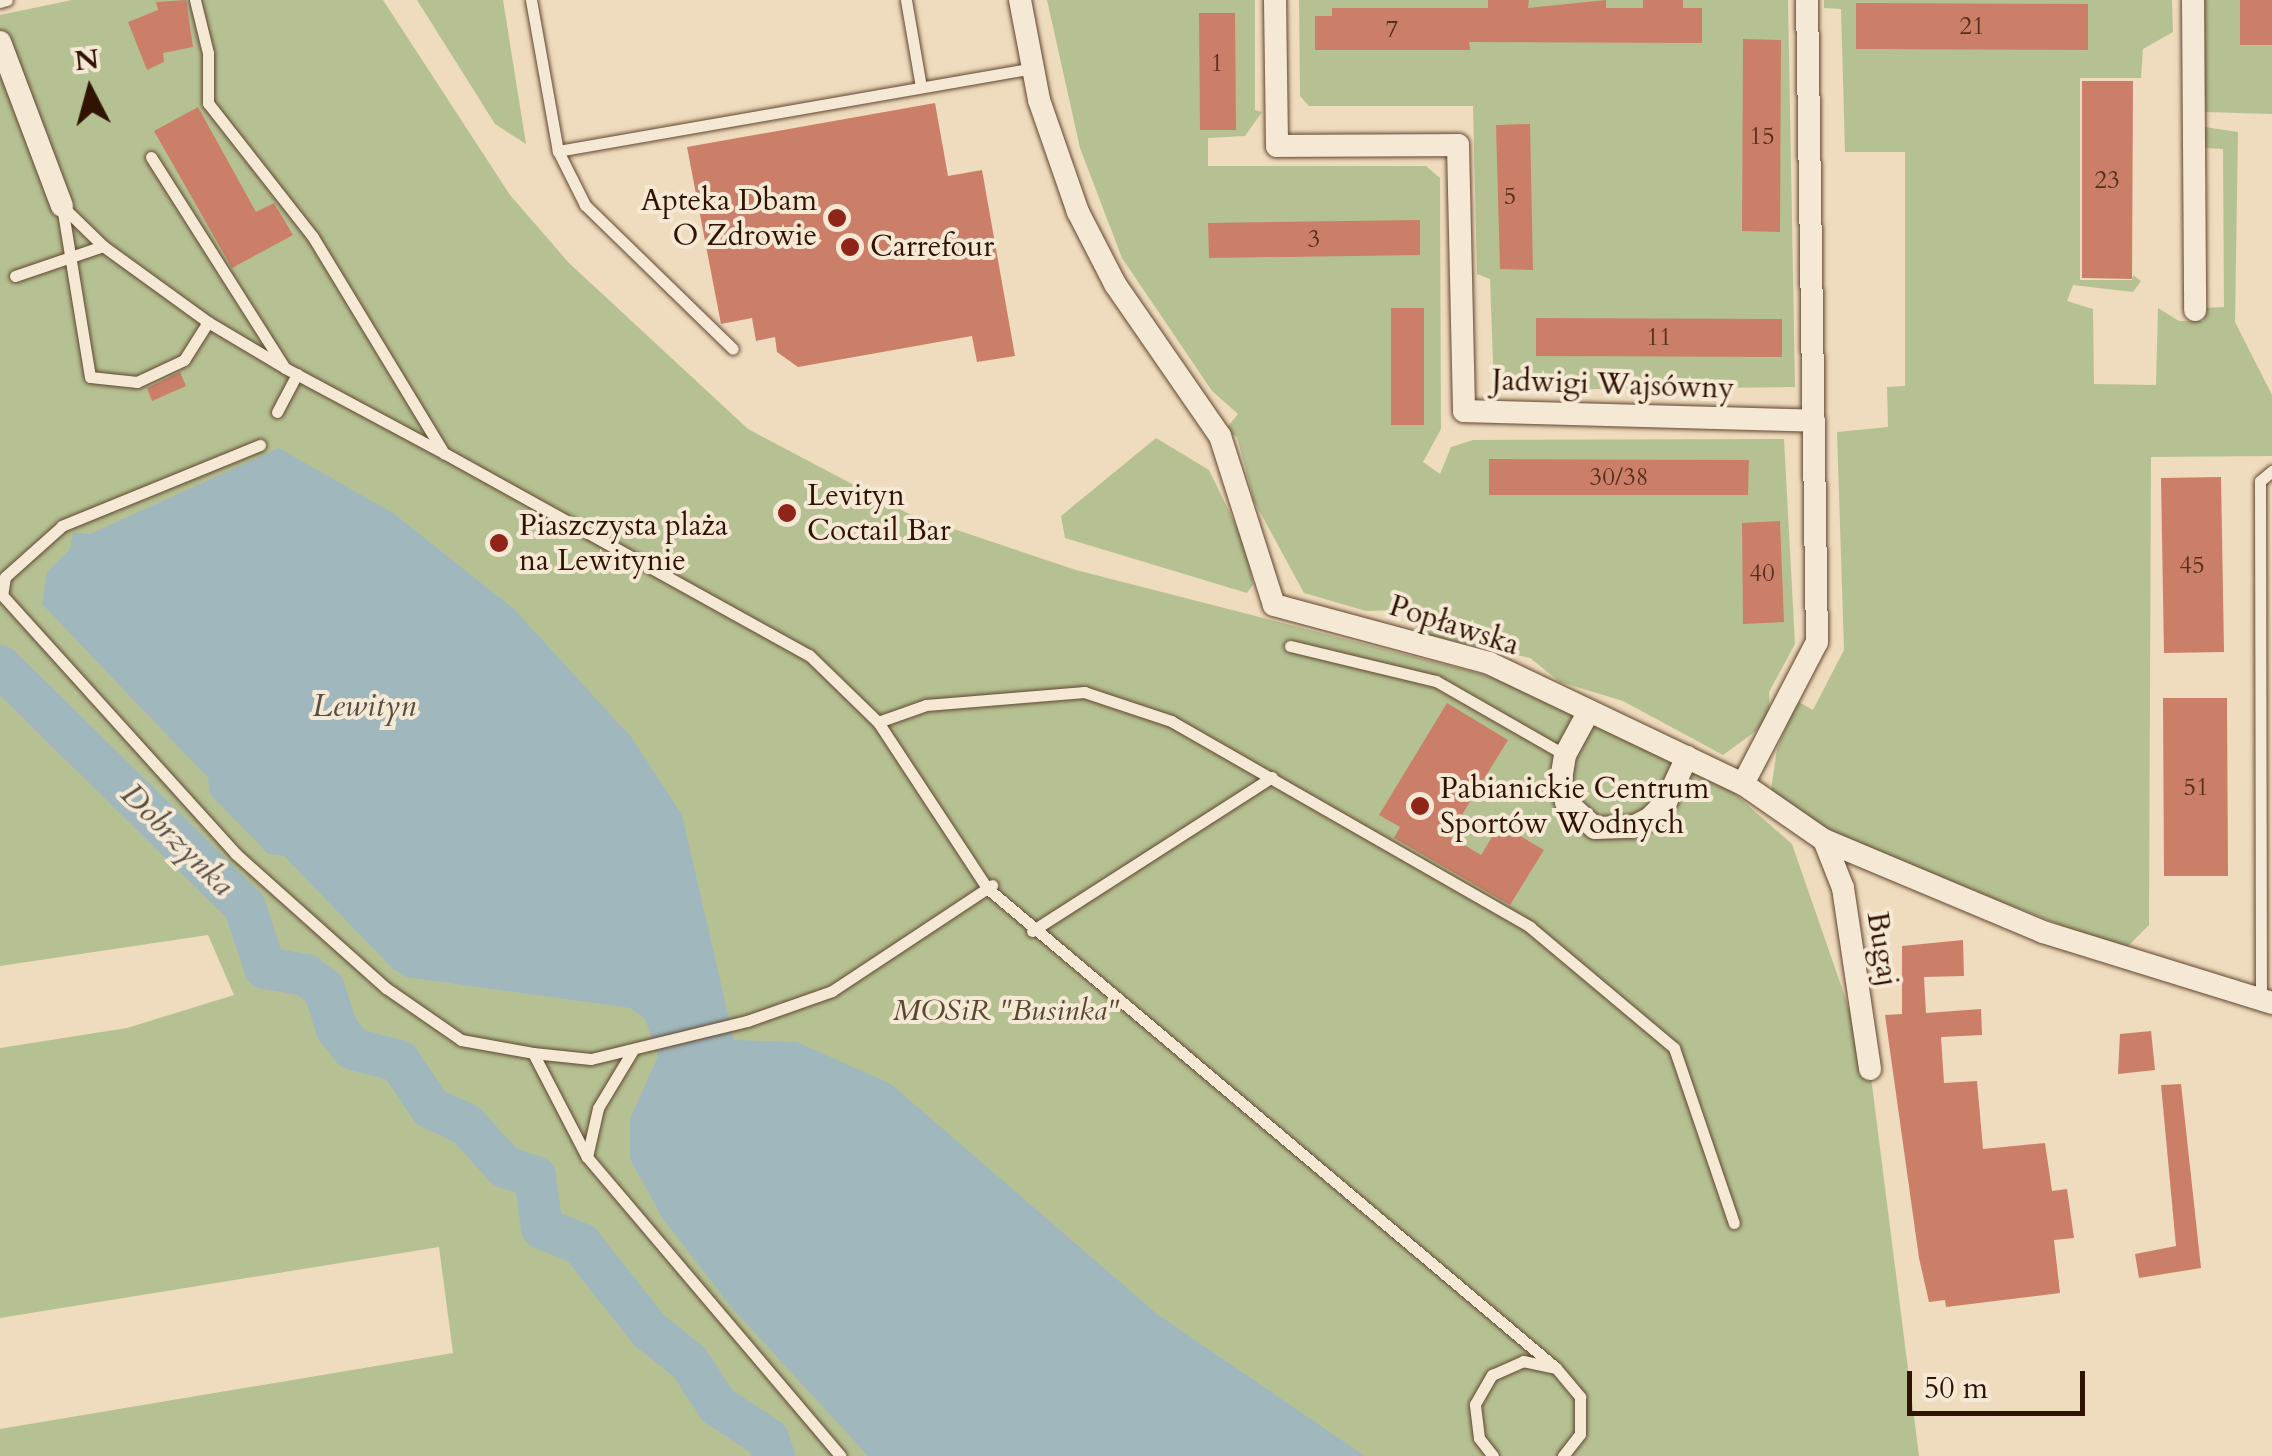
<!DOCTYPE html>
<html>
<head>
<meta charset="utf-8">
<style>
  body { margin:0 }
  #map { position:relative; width:2272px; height:1456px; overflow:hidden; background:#efdbbd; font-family:Cardo,serif }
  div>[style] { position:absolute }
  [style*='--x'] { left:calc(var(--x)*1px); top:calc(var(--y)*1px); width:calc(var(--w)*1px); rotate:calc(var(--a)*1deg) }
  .green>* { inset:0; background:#b6c193 }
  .water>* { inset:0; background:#a0b8bd }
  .river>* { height:42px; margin:-21px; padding:0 21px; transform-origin:21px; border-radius:21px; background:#a0b8bd }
  .building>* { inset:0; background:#cb7f69 }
  .roads { filter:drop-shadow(0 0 2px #604630) drop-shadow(0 0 2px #604630) }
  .lane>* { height:11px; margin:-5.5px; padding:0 5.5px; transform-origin:5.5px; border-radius:5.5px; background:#f5e8d4 }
  .street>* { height:22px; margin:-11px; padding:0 11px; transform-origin:11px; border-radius:11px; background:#f5e8d4 }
  .dots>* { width:28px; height:28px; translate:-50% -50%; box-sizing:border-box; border:5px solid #f5e8d4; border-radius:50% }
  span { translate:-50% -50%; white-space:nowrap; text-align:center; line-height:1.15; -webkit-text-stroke:8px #f5e8d4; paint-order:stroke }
  .number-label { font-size:25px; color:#572f1b }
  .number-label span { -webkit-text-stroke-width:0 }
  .poi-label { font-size:30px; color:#301401 }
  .right { translate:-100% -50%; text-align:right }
  .left { translate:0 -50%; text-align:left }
  .street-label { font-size:30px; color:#301401 }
  .park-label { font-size:30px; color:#58482d; font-style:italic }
  .water-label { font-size:32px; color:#574d43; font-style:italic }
  .north { position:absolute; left:40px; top:40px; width:100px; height:100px; -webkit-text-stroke:8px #f5e8d4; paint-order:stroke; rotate:354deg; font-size:28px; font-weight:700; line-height:40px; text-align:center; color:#301401 }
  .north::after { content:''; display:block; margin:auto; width:35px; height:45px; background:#301401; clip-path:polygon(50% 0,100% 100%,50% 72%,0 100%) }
  .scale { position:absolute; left:1907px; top:1371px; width:178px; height:45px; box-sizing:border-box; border:5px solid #301401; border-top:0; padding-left:12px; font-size:30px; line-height:35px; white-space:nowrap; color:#301401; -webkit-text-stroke:8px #f5e8d4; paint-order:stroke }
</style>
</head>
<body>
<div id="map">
  <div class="green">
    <div style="clip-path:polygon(72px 0,383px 0,510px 195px,569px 263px,748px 429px,909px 514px,1076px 570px,1489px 676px,1711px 773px,1792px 844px,1870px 1069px,1919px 1456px,0 1456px,0 1429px,453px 1353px,439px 1247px,0 1318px,0 1048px,127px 1028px,234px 995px,208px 935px,0 966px,0 15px)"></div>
    <div style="clip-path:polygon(417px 0,503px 0,526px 144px,495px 124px)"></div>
    <div style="clip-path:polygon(1047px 0,1255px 0,1255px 110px,1262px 112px,1245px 136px,1208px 138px,1208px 166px,1426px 166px,1440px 178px,1441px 429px,1423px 462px,1440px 474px,1451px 447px,1473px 440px,1784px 439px,1795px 644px,1769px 692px,1770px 714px,1756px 731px,1723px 755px,1623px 701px,1560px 682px,1530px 658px,1422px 634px,1402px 610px,1366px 611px,1304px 593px,1254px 501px,1237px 437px,1225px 430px,1238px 414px,1212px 391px,1122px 258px,1080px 148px)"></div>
    <div style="clip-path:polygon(1299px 0,1788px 0,1795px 387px,1494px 390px,1490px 279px,1477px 274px,1473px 106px,1309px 106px,1300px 96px)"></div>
    <div style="clip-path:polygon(1824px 0,2172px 0,2173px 32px,2143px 49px,2141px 78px,2080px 78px,2080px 280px,2132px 280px,2133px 275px,2141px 281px,2133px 292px,2073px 285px,2067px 301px,2093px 309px,2094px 384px,2156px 385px,2158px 308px,2179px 321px,2204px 321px,2205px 308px,2224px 307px,2223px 149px,2205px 148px,2205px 127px,2238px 132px,2235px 322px,2272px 395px,2272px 456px,2151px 457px,2149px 925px,2124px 950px,1835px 836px,1771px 790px,1777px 749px,1797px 701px,1813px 710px,1844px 650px,1837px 432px,1888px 427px,1887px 387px,1905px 386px,1905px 152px,1845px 152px,1841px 9px,1824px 8px)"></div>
    <div style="clip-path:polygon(2205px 0,2272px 0,2272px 114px,2205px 112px)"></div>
    <div style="clip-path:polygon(1156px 438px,1209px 470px,1246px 546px,1253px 585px,1247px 593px,1065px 538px,1061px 516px)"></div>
  </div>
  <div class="water">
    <div style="clip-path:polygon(279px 448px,393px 513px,514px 609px,632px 738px,682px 815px,734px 1040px,797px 1042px,891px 1084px,1157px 1314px,1365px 1456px,868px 1456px,732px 1308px,663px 1219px,630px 1159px,630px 1119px,658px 1056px,645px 1019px,630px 1008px,406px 977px,393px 969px,284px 856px,268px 854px,210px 794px,208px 778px,42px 604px,47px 572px,70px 549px,73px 533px,90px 534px)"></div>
  </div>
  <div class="river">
    <div style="--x:0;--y:666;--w:344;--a:44.5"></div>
    <div style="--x:245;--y:907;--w:64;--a:71.8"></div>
    <div style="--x:265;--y:968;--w:42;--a:9.7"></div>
    <div style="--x:306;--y:975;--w:23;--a:38"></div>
    <div style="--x:324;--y:989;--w:42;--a:72"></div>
    <div style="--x:337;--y:1029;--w:26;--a:51"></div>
    <div style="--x:353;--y:1049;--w:48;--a:14.6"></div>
    <div style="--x:399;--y:1061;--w:57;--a:55.8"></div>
    <div style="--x:431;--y:1108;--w:40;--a:25"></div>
    <div style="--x:467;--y:1125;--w:57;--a:47.9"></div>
    <div style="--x:505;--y:1167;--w:32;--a:18"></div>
    <div style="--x:535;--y:1177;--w:51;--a:82.2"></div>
    <div style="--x:542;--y:1228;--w:42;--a:22.3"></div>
    <div style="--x:581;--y:1244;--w:110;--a:51.7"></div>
    <div style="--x:649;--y:1330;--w:51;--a:38.7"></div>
    <div style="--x:689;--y:1362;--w:53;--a:56.6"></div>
    <div style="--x:718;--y:1406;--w:60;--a:33.4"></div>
    <div style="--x:768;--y:1439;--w:18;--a:71"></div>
  </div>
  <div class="building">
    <div style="clip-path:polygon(186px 0,193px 47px,163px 53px,164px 62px,147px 70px,128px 22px,158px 10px,156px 2px)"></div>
    <div style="clip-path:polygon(1488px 0,1529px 0,1528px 8px,1606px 0,1606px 8px,1643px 8px,1643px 0,1683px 0,1683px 8px,1702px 8px,1702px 43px,1469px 42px,1470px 50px,1315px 50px,1315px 16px,1332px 16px,1332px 8px,1488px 8px)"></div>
    <div style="clip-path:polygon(2240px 0,2272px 0,2272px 45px,2240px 45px)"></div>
    <div style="clip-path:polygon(1856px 3px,2088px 4px,2088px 50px,1856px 49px)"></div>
    <div style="clip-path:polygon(1199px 13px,1235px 13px,1236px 130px,1200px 130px)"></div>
    <div style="clip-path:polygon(1743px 39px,1781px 40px,1780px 232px,1742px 231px)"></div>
    <div style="clip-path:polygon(2082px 81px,2133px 81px,2132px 279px,2082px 278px)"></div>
    <div style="clip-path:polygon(935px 103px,948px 176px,982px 170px,1015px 356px,977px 362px,972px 336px,798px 367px,777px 352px,775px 337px,756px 341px,752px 318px,721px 324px,687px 147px)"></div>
    <div style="clip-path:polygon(198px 107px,256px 212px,274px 203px,293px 235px,232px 268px,154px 131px)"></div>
    <div style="clip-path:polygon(1530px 124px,1533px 270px,1500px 269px,1496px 125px)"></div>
    <div style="clip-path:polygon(1420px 220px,1420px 255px,1209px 258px,1208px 223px)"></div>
    <div style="clip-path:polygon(1391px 308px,1424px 308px,1424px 425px,1391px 425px)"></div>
    <div style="clip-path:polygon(1536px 318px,1782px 319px,1782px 357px,1536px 356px)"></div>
    <div style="clip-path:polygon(180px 372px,186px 386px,152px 401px,147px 388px)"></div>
    <div style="clip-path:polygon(1489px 459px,1749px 460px,1748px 495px,1489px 495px)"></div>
    <div style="clip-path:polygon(2221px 477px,2224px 652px,2164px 653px,2161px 478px)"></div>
    <div style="clip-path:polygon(1780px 521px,1784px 622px,1743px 624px,1742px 523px)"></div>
    <div style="clip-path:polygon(2163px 698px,2227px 698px,2228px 876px,2164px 876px)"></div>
    <div style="clip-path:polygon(1447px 703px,1508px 740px,1449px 836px,1481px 855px,1500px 824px,1544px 850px,1510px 905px,1394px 838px,1400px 827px,1379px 815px)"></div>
    <div style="clip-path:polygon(1963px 940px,1964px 976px,1924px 977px,1926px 1013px,1981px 1009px,1982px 1035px,1941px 1037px,1944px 1083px,1977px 1081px,1983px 1149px,2045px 1143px,2052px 1191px,2067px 1189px,2074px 1238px,2054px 1240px,2060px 1293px,1946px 1307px,1945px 1300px,1929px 1302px,1919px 1258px,1885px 1015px,1902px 1014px,1902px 946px)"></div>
    <div style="clip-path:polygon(2151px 1031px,2155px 1070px,2118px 1074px,2120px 1034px)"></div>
    <div style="clip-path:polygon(2181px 1084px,2201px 1268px,2139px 1278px,2135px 1254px,2176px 1246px,2161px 1085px)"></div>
  </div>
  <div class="roads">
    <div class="lane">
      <div style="--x:195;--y:0;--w:55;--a:76.2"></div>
      <div style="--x:208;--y:53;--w:50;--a:90"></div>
      <div style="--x:208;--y:103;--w:170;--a:51.9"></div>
      <div style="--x:313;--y:237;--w:253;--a:58.8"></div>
      <div style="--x:444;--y:453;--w:417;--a:29"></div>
      <div style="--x:809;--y:655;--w:96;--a:44.2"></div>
      <div style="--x:878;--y:722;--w:199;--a:56.7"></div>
      <div style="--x:987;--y:888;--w:744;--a:40.15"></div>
      <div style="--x:531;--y:0;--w:153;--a:79.9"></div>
      <div style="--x:558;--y:151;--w:481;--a:-9.9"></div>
      <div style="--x:906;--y:0;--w:88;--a:80.2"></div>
      <div style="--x:0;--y:2;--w:7;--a:-16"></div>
      <div style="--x:558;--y:151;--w:60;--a:63.4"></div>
      <div style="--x:585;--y:205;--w:206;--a:44.2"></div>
      <div style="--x:151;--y:157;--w:250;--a:57.6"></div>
      <div style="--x:285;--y:368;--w:176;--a:28.2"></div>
      <div style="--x:62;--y:206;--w:57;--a:44.3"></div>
      <div style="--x:103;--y:246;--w:130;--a:35.9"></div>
      <div style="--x:208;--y:322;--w:45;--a:122.3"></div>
      <div style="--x:184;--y:360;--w:52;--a:154.9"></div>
      <div style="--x:137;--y:382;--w:47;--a:-173.9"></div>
      <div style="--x:90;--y:377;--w:173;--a:-99.3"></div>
      <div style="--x:15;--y:276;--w:93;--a:-18.8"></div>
      <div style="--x:208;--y:322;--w:86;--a:30.7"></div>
      <div style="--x:277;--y:412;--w:43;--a:-62.2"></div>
      <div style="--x:260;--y:445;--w:214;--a:157.8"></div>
      <div style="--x:62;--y:526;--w:76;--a:138.2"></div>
      <div style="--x:5;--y:577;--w:18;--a:99"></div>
      <div style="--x:2;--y:595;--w:349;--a:47.9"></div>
      <div style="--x:236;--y:854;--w:201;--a:41.8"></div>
      <div style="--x:386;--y:988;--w:91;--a:34.7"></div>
      <div style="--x:461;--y:1040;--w:73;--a:10.2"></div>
      <div style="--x:533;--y:1053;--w:117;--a:62.6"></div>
      <div style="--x:587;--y:1157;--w:392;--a:49.7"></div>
      <div style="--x:1290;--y:646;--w:150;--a:13.5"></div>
      <div style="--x:1436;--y:681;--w:149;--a:29.8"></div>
      <div style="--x:878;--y:722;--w:51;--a:-19.5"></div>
      <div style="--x:926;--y:705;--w:159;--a:-4.7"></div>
      <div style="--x:1084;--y:692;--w:92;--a:18.4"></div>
      <div style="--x:1171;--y:721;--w:414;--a:29.8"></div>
      <div style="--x:1530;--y:927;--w:188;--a:40"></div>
      <div style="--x:1674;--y:1048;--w:185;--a:71.1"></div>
      <div style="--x:1032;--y:931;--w:285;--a:-32.7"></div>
      <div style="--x:2261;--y:1000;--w:519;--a:-90.11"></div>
      <div style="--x:2260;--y:481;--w:16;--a:-40"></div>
      <div style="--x:533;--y:1053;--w:58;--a:5.9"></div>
      <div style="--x:591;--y:1059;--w:161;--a:-13.7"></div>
      <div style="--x:747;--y:1021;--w:90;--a:-19.4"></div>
      <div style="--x:832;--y:991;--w:192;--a:-33.5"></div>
      <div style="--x:587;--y:1157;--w:50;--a:-77.3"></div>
      <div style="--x:598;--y:1108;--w:68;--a:-58.9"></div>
      <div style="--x:1493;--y:1456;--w:23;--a:-128"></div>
      <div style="--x:1479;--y:1438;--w:34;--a:-97"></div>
      <div style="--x:1475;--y:1404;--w:34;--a:-60"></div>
      <div style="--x:1492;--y:1375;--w:34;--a:-24"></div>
      <div style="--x:1523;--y:1361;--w:34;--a:12"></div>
      <div style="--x:1556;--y:1368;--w:38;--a:50"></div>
      <div style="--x:1580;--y:1397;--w:37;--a:90"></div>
      <div style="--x:1580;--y:1434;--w:28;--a:128"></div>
    </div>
    <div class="street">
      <div style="--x:1020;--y:0;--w:102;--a:79.2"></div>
      <div style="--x:1039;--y:100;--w:119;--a:70.8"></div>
      <div style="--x:1078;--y:212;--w:81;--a:62.8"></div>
      <div style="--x:1115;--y:284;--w:185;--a:55.4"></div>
      <div style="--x:1220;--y:436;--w:177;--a:72.3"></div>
      <div style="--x:1274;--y:605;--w:223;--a:15.1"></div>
      <div style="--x:1489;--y:663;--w:281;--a:25.5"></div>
      <div style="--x:1743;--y:784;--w:98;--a:34.7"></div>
      <div style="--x:1824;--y:840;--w:238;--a:22.8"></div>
      <div style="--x:2043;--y:932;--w:240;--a:17.2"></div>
      <div style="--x:1275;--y:0;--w:146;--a:89.2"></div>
      <div style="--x:1277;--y:146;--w:181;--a:-0.3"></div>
      <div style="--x:1458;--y:145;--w:266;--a:88.7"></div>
      <div style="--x:1464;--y:411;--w:350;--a:1.6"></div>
      <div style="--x:2193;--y:0;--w:310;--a:89.6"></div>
      <div style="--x:0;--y:42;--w:175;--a:69.3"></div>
      <div style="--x:1589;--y:711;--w:50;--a:118.6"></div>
      <div style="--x:1565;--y:755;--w:25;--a:99"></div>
      <div style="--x:1561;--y:780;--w:23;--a:77"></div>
      <div style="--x:1566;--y:802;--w:39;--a:42"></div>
      <div style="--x:1595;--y:828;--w:38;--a:-2"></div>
      <div style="--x:1633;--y:827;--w:18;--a:-27"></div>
      <div style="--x:1649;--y:819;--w:24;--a:-45"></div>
      <div style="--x:1666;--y:802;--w:50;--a:-65"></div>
      <div style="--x:1743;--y:784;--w:160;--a:-62.5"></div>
      <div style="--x:1817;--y:642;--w:642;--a:-90.89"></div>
      <div style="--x:1824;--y:840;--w:52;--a:68.4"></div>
      <div style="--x:1843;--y:888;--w:183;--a:81.5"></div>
    </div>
  </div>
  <div class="dots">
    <div style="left:837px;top:218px;background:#8f2418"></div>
    <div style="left:850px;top:247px;background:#8f2418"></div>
    <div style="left:787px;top:513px;background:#8f2418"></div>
    <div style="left:499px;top:543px;background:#8f2418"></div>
    <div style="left:1420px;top:806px;background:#8f2418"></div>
  </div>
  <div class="number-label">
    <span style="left:1972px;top:26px">21</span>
    <span style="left:1392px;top:29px">7</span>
    <span style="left:1217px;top:63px">1</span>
    <span style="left:1762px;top:136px">15</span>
    <span style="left:2107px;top:180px">23</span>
    <span style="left:1510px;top:196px">5</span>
    <span style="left:1314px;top:239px">3</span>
    <span style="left:1659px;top:337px">11</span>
    <span style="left:1619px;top:477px">30/38</span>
    <span style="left:2192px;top:565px">45</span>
    <span style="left:1762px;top:573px">40</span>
    <span style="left:2196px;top:787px">51</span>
  </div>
  <div class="poi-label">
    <span class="right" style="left:817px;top:218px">Apteka Dbam<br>O Zdrowie</span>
    <span class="left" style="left:870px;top:247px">Carrefour</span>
    <span class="left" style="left:807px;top:513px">Levityn<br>Coctail Bar</span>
    <span class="left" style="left:519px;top:543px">Piaszczysta plaża<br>na Lewitynie</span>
    <span class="left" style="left:1440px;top:806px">Pabianickie Centrum<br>Sportów Wodnych</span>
  </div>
  <div class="street-label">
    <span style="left:1613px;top:385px;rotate:2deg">Jadwigi Wajsówny</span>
    <span style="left:1454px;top:626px;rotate:18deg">Popławska</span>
    <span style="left:1882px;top:949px;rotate:81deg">Bugaj</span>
  </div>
  <div class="park-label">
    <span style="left:1006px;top:1011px">MOSiR "Businka"</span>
  </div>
  <div class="water-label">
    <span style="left:364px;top:706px">Lewityn</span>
    <span style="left:177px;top:840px;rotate:45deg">Dobrzynka</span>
  </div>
  <div class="north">N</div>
  <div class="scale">50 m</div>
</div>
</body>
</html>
